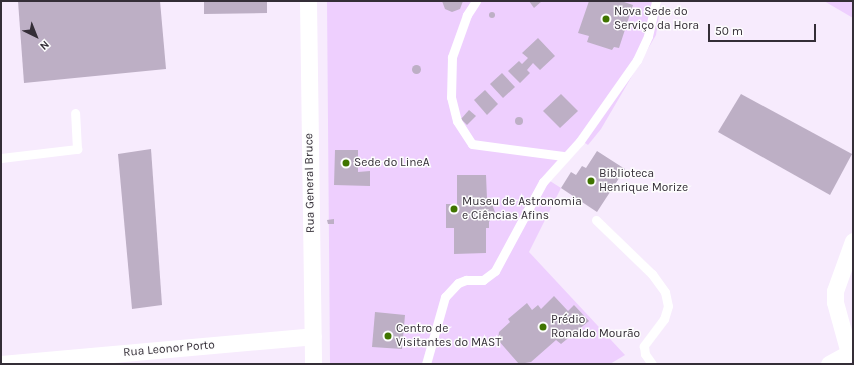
<!DOCTYPE html>
<html>
<head>
<meta charset="utf-8">
<style>
  body { margin:0 }
  #map { position:relative; width:854px; height:365px; overflow:hidden; background:#f7ebfd; font-family:Karla,sans-serif }
  div>[style] { position:absolute }
  [style*='--x'] { left:calc(var(--x)*1px); top:calc(var(--y)*1px); width:calc(var(--w)*1px); rotate:calc(var(--a)*1deg) }
  .green>* { inset:0; background:#eecffe }
  .building>* { inset:0; background:#bdafc5 }
  .round { border-radius:50% }
  .lane>* { height:9px; margin:-4.5px; padding:0 4.5px; transform-origin:4.5px; border-radius:4.5px; background:#fff }
  .street>* { height:17px; margin:-8.5px; padding:0 8.5px; transform-origin:8.5px; border-radius:8.5px; background:#fff }
  .dots>* { width:11px; height:11px; translate:-50% -50%; box-sizing:border-box; border:2px solid #fdfdfd; border-radius:50% }
  span { translate:-50% -50%; white-space:nowrap; text-align:center; line-height:1.15; -webkit-text-stroke:3px #fdfdfd; paint-order:stroke }
  .poi-label { font-size:12px; color:#342e37 }
  .left { translate:0 -50%; text-align:left }
  .street-label { font-size:12px; color:#342e37 }
  .frame { position:absolute; inset:0; border:2px solid #342e37; pointer-events:none }
  .north { position:absolute; left:16px; top:16px; width:40px; height:40px; -webkit-text-stroke:3px #fdfdfd; paint-order:stroke; rotate:137deg; font-size:11px; font-weight:700; line-height:16px; text-align:center; color:#342e37 }
  .north::after { content:''; display:block; margin:auto; width:14px; height:18px; background:#342e37; clip-path:polygon(50% 0,100% 100%,50% 72%,0 100%) }
  .scale { position:absolute; left:708px; top:24px; width:108px; height:18px; box-sizing:border-box; border:2px solid #342e37; border-top:0; padding-left:5px; font-size:12px; line-height:14px; white-space:nowrap; color:#342e37; -webkit-text-stroke:3px #fdfdfd; paint-order:stroke }
</style>
</head>
<body>
<div id="map">
  <div class="green">
    <div style="clip-path:polygon(327px 1px,661px 1px,656px 35px,601px 129px,588px 145px,585px 143px,550px 181px,561px 188px,529px 252px,625px 355px,610px 364px,330px 364px)"></div>
    <div style="clip-path:polygon(824px 1px,853px 1px,853px 18px)"></div>
  </div>
  <div class="building">
    <div style="clip-path:polygon(18px 1px,160px 1px,166px 69px,24px 83px)"></div>
    <div style="clip-path:polygon(204px 1px,267px 1px,267px 13px,204px 14px)"></div>
    <div style="clip-path:polygon(442px 1px,463px 1px,460px 9px,452px 12px,445px 9px)"></div>
    <div style="clip-path:polygon(529px 1px,542px 1px,534px 8px)"></div>
    <div style="clip-path:polygon(589px 1px,621px 1px,633px 5px,619px 48px,614px 47px,612px 50px,587px 42px,589px 36px,578px 33px)"></div>
    <div class="round" style="left:489px;top:12px;width:6px;height:6px"></div>
    <div style="clip-path:polygon(538px 38px,555px 56px,540px 70px,533px 63px,527px 70px,530px 73px,520px 83px,508px 71px,519px 61px,522px 64px,528px 58px,522px 53px)"></div>
    <div class="round" style="left:411.5px;top:64.5px;width:9px;height:9px"></div>
    <div style="clip-path:polygon(502px 73px,515px 87px,503px 98px,490px 84px)"></div>
    <div style="clip-path:polygon(485px 90px,498px 104px,487px 115px,474px 100px)"></div>
    <div style="clip-path:polygon(561px 94px,578px 111px,560px 128px,543px 111px)"></div>
    <div style="clip-path:polygon(741px 94px,852px 154px,830px 195px,718px 132px)"></div>
    <div style="clip-path:polygon(469px 110px,476px 116px,467px 125px,461px 119px)"></div>
    <div class="round" style="left:515px;top:117px;width:8px;height:8px"></div>
    <div style="clip-path:polygon(151px 149px,162px 305px,132px 309px,118px 154px)"></div>
    <div style="clip-path:polygon(335px 150px,358px 150px,358px 172px,370px 171px,370px 186px,334px 185px)"></div>
    <div style="clip-path:polygon(597px 151px,625px 169px,597px 212px,561px 188px,571px 172px,576px 175px,582px 166px,586px 168px)"></div>
    <div style="clip-path:polygon(457px 175px,486px 175px,487px 199px,490px 199px,495px 212px,489px 222px,489px 228px,486px 228px,486px 253px,454px 254px,454px 228px,446px 228px,446px 204px,457px 204px)"></div>
    <div style="clip-path:polygon(334px 219px,334px 224px,328px 224px,327px 220px)"></div>
    <div style="clip-path:polygon(554px 296px,568px 311px,574px 305px,589px 321px,561px 344px,556px 340px,531px 362px,519px 364px,498px 340px,499px 332px,510px 322px,508px 319px,527px 303px,532px 310px,538px 305px,541px 309px)"></div>
    <div style="clip-path:polygon(375px 312px,405px 315px,402px 349px,372px 347px)"></div>
  </div>
  <div class="lane">
    <div style="--x:476;--y:1;--w:17;--a:123"></div>
    <div style="--x:467;--y:15;--w:45;--a:109.7"></div>
    <div style="--x:452;--y:57;--w:40;--a:91.4"></div>
    <div style="--x:451;--y:97;--w:25;--a:76"></div>
    <div style="--x:457;--y:121;--w:27;--a:57"></div>
    <div style="--x:472;--y:144;--w:92;--a:7.5"></div>
    <div style="--x:1;--y:158;--w:77;--a:-6.8"></div>
    <div style="--x:77;--y:149;--w:36;--a:-93"></div>
    <div style="--x:596;--y:220;--w:78;--a:44"></div>
    <div style="--x:652;--y:274;--w:22;--a:54"></div>
    <div style="--x:665;--y:292;--w:14;--a:78"></div>
    <div style="--x:668;--y:306;--w:14;--a:107"></div>
    <div style="--x:664;--y:319;--w:34;--a:127"></div>
    <div style="--x:644;--y:346;--w:8;--a:83"></div>
    <div style="--x:645;--y:354;--w:12;--a:55"></div>
    <div style="--x:426;--y:364;--w:70;--a:-74.2"></div>
    <div style="--x:445;--y:297;--w:19;--a:-47"></div>
    <div style="--x:458;--y:283;--w:9;--a:-21"></div>
    <div style="--x:466;--y:280;--w:17;--a:0"></div>
    <div style="--x:483;--y:280;--w:15;--a:-37"></div>
    <div style="--x:495;--y:271;--w:101;--a:-61.7"></div>
    <div style="--x:543;--y:182;--w:55;--a:-47.9"></div>
    <div style="--x:580;--y:141;--w:99;--a:-54.9"></div>
    <div style="--x:637;--y:60;--w:26;--a:-65"></div>
    <div style="--x:648;--y:36;--w:36;--a:-77"></div>
  </div>
  <div class="street">
    <div style="--x:308;--y:1;--w:363;--a:89.2"></div>
    <div style="--x:849;--y:353;--w:53;--a:-105.4"></div>
    <div style="--x:835;--y:302;--w:11;--a:-90"></div>
    <div style="--x:835;--y:291;--w:53;--a:-70.2"></div>
    <div style="--x:1;--y:364;--w:313;--a:-5.1"></div>
    <div style="--x:829;--y:364;--w:23;--a:-29"></div>
  </div>
  <div class="dots">
    <div style="left:606px;top:19px;background:#3f7400"></div>
    <div style="left:346px;top:163px;background:#3f7400"></div>
    <div style="left:591px;top:181px;background:#3f7400"></div>
    <div style="left:454px;top:209px;background:#3f7400"></div>
    <div style="left:543px;top:327px;background:#3f7400"></div>
    <div style="left:388px;top:336px;background:#3f7400"></div>
  </div>
  <div class="poi-label">
    <span class="left" style="left:614px;top:19px">Nova Sede do<br>Serviço da Hora</span>
    <span class="left" style="left:354px;top:163px">Sede do LineA</span>
    <span class="left" style="left:599px;top:181px">Biblioteca<br>Henrique Morize</span>
    <span class="left" style="left:462px;top:209px">Museu de Astronomia<br>e Ciências Afins</span>
    <span class="left" style="left:551px;top:327px">Prédio<br>Ronaldo Mourão</span>
    <span class="left" style="left:396px;top:336px">Centro de<br>Visitantes do MAST</span>
  </div>
  <div class="street-label">
    <span style="left:310px;top:183px;rotate:-91deg">Rua General Bruce</span>
    <span style="left:169px;top:349px;rotate:-5deg">Rua Leonor Porto</span>
  </div>
  <div class="frame"></div>
  <div class="north">N</div>
  <div class="scale">50 m</div>
</div>
</body>
</html>
